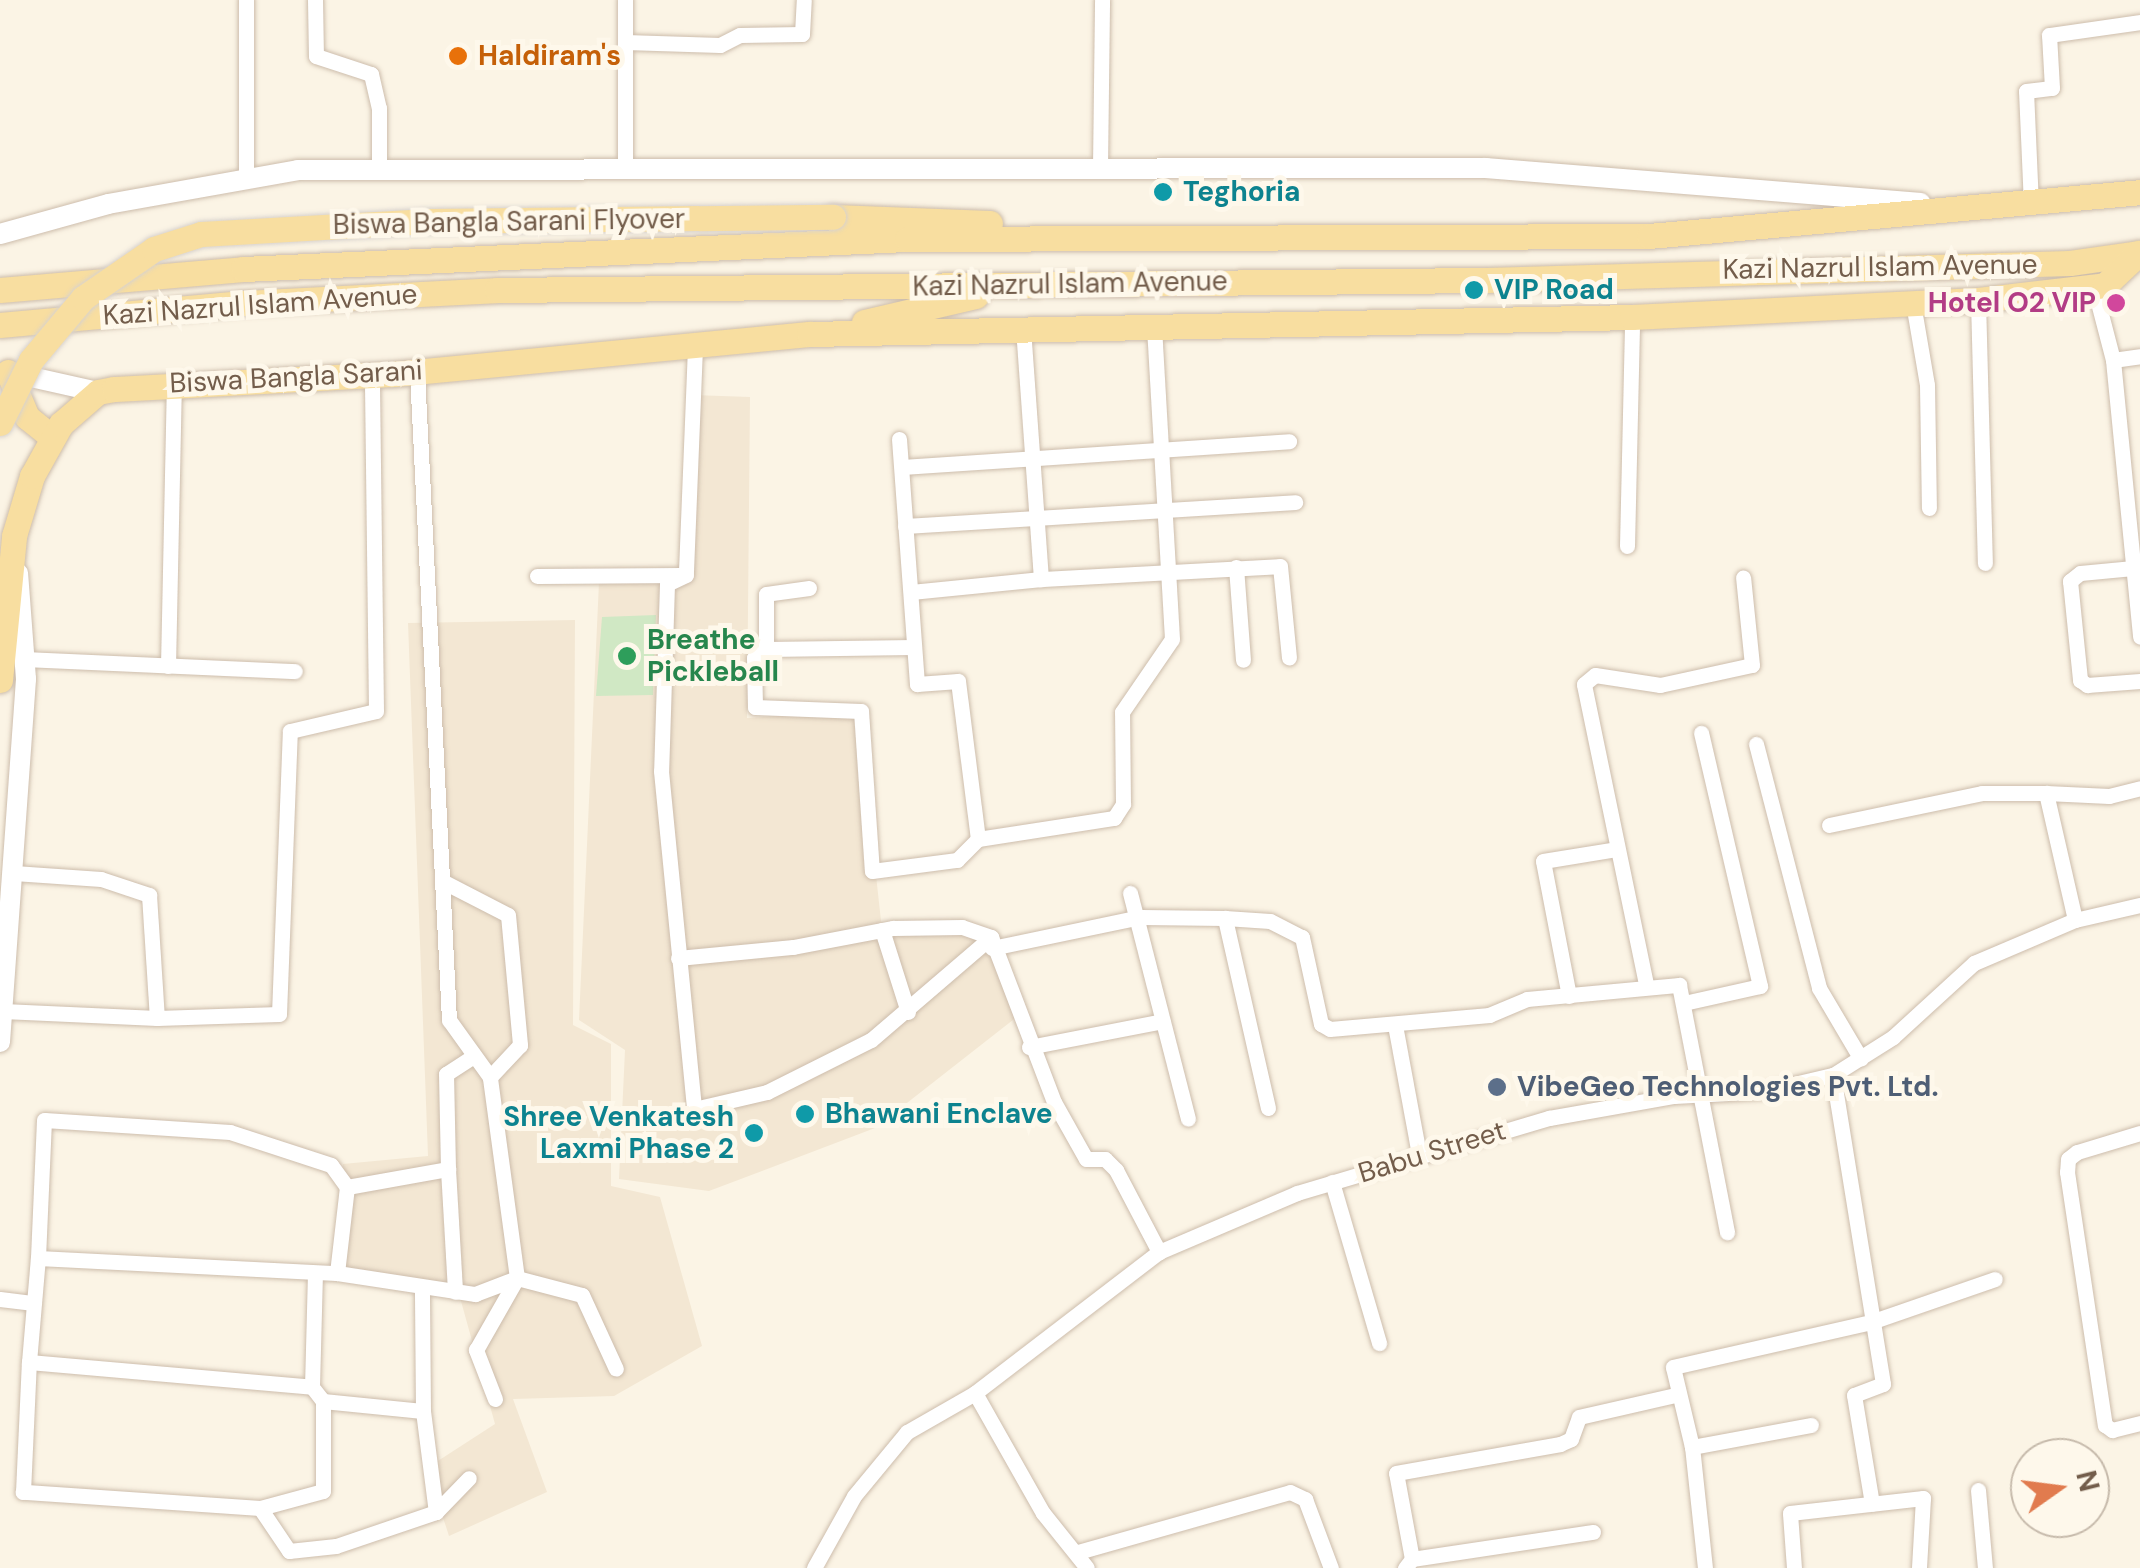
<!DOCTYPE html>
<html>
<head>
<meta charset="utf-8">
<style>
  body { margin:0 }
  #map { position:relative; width:2140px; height:1568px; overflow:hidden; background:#fbf4e5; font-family:"DM Sans",sans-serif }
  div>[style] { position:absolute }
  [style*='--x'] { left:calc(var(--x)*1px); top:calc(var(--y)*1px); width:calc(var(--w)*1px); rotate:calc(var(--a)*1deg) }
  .residential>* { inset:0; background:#f3e7d3 }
  .green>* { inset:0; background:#d0e8c4 }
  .roads { filter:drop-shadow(0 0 2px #cdbdac) drop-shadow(0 0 2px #cdbdac) }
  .minor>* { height:15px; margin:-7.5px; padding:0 7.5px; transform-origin:7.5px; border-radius:7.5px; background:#fff }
  .tertiary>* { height:20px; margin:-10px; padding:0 10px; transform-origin:10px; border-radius:10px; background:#fff }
  .primary>* { height:25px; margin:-12.5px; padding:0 12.5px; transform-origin:12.5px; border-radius:12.5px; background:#f8dea0 }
  .bridges { filter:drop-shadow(0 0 2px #d8d2cd) drop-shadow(0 0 2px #d8d2cd) }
  .primary-bridge>* { height:25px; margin:-12.5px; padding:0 12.5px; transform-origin:12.5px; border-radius:12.5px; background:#f8dea0 }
  .dots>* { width:28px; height:28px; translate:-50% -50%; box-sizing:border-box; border:5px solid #fef8eb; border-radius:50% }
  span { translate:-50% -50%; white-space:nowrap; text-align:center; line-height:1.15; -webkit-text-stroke:10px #fef8eb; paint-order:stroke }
  .food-label { font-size:28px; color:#c56008; font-weight:700 }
  .left { translate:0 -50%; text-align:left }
  .culture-label { font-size:28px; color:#0d838f; font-weight:700 }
  .right { translate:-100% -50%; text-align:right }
  .street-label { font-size:28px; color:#735d4b }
  .hotel-label { font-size:28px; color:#b23c85; font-weight:700 }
  .leisure-label { font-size:28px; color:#27864d; font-weight:700 }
  .service-label { font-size:28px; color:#4e5e75; font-weight:700 }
  .north { position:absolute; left:2010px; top:1438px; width:100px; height:100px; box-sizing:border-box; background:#fef8eb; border:2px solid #c6baab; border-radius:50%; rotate:76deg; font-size:28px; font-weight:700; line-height:40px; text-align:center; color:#735d4b }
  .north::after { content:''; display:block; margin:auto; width:35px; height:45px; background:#e17b4e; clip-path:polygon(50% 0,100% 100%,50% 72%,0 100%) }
</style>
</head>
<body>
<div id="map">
  <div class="residential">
    <div style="clip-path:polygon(693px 395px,750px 397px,747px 718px,858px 711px,882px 930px,991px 937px,1018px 1016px,875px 1128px,709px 1191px,619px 1179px,625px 1050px,579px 1020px,599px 582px,686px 575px)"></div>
    <div style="clip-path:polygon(575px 620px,573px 1025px,611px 1044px,611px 1186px,660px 1197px,702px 1346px,614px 1396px,513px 1399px,547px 1492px,449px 1536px,427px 1468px,495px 1424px,456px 1283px,336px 1276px,343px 1164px,428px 1156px,408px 623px)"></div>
  </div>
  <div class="green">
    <div style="clip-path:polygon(656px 615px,653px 695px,596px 696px,602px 617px)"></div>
  </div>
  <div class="roads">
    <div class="minor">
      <div style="--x:246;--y:0;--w:178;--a:90"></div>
      <div style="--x:315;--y:0;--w:56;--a:89"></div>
      <div style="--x:316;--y:56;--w:58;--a:18.1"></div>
      <div style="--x:371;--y:74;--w:35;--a:77"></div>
      <div style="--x:379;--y:108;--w:62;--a:90"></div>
      <div style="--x:625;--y:0;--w:171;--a:90"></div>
      <div style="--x:625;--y:42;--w:95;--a:1.8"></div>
      <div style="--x:720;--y:45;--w:22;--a:-27"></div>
      <div style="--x:740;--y:35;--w:62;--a:-0.9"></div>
      <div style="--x:802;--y:34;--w:34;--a:-87"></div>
      <div style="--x:1100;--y:168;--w:168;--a:-89.3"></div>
      <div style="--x:2031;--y:205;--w:114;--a:-92.5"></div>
      <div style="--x:2026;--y:91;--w:26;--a:-7"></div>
      <div style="--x:2052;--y:88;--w:53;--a:-93.2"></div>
      <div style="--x:2049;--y:35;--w:92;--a:-8.1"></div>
      <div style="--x:2094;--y:287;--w:75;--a:75.4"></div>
      <div style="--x:2113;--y:360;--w:278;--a:84.4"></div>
      <div style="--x:1978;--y:300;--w:263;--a:88.5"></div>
      <div style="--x:1913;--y:303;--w:83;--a:80.3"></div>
      <div style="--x:1927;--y:385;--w:123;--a:89.1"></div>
      <div style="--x:1023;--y:328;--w:252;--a:85.9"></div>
      <div style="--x:1041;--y:579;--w:239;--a:-3.1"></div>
      <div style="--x:1280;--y:566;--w:92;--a:84.4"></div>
      <div style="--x:695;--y:347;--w:228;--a:92.3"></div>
      <div style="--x:686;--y:575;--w:21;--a:155"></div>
      <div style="--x:667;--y:584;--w:187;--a:91.8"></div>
      <div style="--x:661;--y:771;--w:340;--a:84.4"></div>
      <div style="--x:694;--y:1109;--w:75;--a:-13.1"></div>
      <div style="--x:767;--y:1092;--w:116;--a:-26.6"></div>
      <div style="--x:871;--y:1040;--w:158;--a:-40.6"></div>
      <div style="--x:2113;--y:360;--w:27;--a:-8"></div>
      <div style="--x:899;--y:439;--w:246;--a:85.8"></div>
      <div style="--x:917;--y:684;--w:41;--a:-4.2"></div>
      <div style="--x:958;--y:681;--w:159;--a:82.8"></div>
      <div style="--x:978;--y:839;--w:138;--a:-8.8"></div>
      <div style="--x:1114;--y:818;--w:17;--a:-57"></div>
      <div style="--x:1123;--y:804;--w:92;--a:-90.6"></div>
      <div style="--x:1122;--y:712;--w:88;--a:-55.6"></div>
      <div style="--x:1172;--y:639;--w:314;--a:-93.3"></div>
      <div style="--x:902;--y:467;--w:388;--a:-3.8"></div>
      <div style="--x:905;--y:526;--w:391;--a:-3.5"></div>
      <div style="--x:1627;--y:546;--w:229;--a:-88.7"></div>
      <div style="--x:1236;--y:567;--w:93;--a:85.7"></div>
      <div style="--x:2133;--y:568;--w:53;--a:174.6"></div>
      <div style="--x:2080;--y:573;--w:13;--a:141"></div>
      <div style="--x:2070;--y:581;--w:100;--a:84.2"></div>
      <div style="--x:2080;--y:680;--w:9;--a:36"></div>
      <div style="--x:2087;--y:685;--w:53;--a:-4.3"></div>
      <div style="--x:537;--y:576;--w:145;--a:-0.4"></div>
      <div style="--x:809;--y:588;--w:43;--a:172.1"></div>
      <div style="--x:766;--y:594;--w:55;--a:90"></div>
      <div style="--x:766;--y:649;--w:148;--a:-0.8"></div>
      <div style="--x:911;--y:592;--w:131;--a:-5.7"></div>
      <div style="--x:766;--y:649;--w:15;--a:143"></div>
      <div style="--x:754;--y:658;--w:49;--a:88.8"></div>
      <div style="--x:755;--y:707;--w:106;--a:2.2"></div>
      <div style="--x:861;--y:711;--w:160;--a:86.1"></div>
      <div style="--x:872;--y:871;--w:86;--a:-7.4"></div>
      <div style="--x:957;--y:860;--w:30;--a:-45"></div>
      <div style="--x:26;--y:659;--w:269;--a:2.6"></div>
      <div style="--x:168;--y:666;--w:284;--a:-88.8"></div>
      <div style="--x:1756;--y:744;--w:252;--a:75.5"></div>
      <div style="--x:1819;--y:988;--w:82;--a:59.4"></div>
      <div style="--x:2046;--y:793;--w:63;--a:2.7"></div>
      <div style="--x:2109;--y:796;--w:32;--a:-14"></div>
      <div style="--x:1829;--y:825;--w:156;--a:-11.8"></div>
      <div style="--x:1982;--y:793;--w:64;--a:0"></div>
      <div style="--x:2046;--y:793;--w:130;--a:77.1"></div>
      <div style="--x:14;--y:873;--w:87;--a:3.9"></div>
      <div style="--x:101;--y:879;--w:51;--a:18.4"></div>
      <div style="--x:149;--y:895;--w:123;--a:86.3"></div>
      <div style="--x:442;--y:881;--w:74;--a:27.3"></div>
      <div style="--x:508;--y:915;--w:131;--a:84.7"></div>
      <div style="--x:520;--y:1045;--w:44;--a:133.2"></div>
      <div style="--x:1130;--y:893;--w:233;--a:75.6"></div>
      <div style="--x:882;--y:930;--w:86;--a:72.4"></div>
      <div style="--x:991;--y:937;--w:177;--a:69.1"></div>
      <div style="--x:1054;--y:1102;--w:65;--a:60.7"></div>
      <div style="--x:1086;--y:1159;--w:19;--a:0"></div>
      <div style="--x:1105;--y:1159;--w:16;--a:45"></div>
      <div style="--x:1116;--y:1170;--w:93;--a:62.3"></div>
      <div style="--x:992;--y:948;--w:152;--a:-11.8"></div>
      <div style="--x:1141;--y:917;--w:84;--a:0.7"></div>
      <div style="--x:678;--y:958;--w:116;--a:-5.5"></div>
      <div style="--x:793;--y:947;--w:102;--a:-10.8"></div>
      <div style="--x:893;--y:928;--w:69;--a:-0.8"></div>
      <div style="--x:962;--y:927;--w:31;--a:19"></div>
      <div style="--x:1646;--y:984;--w:306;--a:-101.7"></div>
      <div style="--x:1584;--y:684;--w:14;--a:-39"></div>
      <div style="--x:1595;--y:675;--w:66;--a:8.7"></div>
      <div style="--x:1660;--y:685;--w:94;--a:-12.3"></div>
      <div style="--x:1752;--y:665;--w:88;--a:-95.8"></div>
      <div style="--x:1569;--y:996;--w:137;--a:-100.9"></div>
      <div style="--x:1543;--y:861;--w:74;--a:-9.3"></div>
      <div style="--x:1684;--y:1003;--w:78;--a:-12.6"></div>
      <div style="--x:1760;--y:986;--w:260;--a:-103.1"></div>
      <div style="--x:3;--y:1011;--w:154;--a:2.6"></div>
      <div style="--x:157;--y:1018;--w:122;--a:-1.9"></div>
      <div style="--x:279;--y:1014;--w:283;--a:-87.8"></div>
      <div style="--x:290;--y:731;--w:88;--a:-13.1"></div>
      <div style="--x:376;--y:711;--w:336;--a:-90.7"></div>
      <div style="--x:1395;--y:1025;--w:132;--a:79.5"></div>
      <div style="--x:1029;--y:1047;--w:136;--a:-11"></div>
      <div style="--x:1833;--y:1075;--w:313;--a:80.8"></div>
      <div style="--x:1883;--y:1384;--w:31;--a:159"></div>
      <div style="--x:1854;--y:1395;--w:110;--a:80.6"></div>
      <div style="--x:1268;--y:1108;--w:195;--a:-102.8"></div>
      <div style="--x:1225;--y:918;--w:45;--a:3.8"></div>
      <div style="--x:1270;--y:921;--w:36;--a:27"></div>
      <div style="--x:1302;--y:937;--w:89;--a:77.7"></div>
      <div style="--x:1321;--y:1024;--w:10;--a:29"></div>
      <div style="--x:1330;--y:1029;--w:160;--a:-5"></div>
      <div style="--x:1489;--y:1015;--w:41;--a:-22.8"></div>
      <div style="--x:1527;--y:999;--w:153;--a:-5.3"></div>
      <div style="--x:1679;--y:985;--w:252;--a:79"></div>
      <div style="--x:2140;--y:1133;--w:66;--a:163.2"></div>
      <div style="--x:2077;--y:1152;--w:11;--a:142"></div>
      <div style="--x:2068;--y:1159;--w:13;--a:94"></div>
      <div style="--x:2067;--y:1172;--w:256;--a:81.5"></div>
      <div style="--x:2105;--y:1425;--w:9;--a:36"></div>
      <div style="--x:2112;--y:1430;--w:29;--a:-14"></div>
      <div style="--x:448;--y:1169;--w:123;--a:86.7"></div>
      <div style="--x:1332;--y:1182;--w:168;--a:73.7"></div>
      <div style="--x:347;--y:1187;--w:103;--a:-10.1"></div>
      <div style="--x:448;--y:1169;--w:95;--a:-91.2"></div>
      <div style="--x:446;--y:1074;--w:33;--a:-33"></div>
      <div style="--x:337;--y:1273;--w:87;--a:-83.4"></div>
      <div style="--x:347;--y:1187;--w:27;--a:-126"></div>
      <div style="--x:331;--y:1165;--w:106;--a:-161.9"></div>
      <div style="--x:230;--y:1132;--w:186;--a:-176.3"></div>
      <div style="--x:44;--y:1120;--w:138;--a:92.5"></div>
      <div style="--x:38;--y:1258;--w:299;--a:2.9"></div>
      <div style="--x:337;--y:1273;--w:140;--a:8.7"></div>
      <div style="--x:475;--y:1294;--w:45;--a:-20.9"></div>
      <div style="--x:517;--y:1278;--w:203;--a:-97.7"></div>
      <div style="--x:490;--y:1077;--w:70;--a:-125.7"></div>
      <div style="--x:449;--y:1020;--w:649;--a:-92.83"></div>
      <div style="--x:0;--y:1299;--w:34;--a:7"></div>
      <div style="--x:29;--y:1362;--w:104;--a:-85.1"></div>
      <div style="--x:312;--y:1387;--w:112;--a:-88.5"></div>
      <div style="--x:975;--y:1393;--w:138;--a:60.5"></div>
      <div style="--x:1043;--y:1513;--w:70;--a:51.3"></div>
      <div style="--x:495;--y:1399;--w:53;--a:-111.2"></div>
      <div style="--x:476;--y:1350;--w:83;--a:-60.3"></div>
      <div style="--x:517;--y:1278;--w:67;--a:14.7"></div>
      <div style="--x:582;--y:1295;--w:81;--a:65.3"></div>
      <div style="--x:323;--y:1401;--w:90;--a:90"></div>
      <div style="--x:323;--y:1491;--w:65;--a:164.9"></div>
      <div style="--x:260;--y:1508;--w:238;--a:-176.1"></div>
      <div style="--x:23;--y:1492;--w:130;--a:-87.4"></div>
      <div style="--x:29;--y:1362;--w:284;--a:5"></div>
      <div style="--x:312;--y:1387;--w:18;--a:52"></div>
      <div style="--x:323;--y:1401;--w:100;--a:5.7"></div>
      <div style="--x:423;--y:1411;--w:124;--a:-90.5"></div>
      <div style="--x:423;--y:1411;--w:102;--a:82.7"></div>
      <div style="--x:1692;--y:1447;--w:121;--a:-10.5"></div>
      <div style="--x:1978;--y:1490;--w:78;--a:84.9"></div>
      <div style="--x:260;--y:1508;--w:52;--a:56"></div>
      <div style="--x:289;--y:1551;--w:47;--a:-6.1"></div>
      <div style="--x:336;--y:1546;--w:106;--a:-18.8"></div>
      <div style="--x:436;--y:1512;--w:47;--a:-45.9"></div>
      <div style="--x:1078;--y:1552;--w:220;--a:-15.8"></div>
      <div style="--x:1290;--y:1492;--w:17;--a:25"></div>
      <div style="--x:1305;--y:1499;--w:74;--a:69.4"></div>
      <div style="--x:1412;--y:1559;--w:183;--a:-8.5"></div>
      <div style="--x:814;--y:1568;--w:82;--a:-60.9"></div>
      <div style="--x:854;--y:1496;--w:83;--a:-50.4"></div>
      <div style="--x:907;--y:1432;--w:78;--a:-29.8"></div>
      <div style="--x:975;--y:1393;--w:232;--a:-37.5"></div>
      <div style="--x:1159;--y:1252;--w:150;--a:-23.1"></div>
      <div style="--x:1297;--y:1193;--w:263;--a:-16.6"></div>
      <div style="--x:1549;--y:1118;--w:127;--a:-10"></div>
      <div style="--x:1674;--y:1096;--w:90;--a:-3.2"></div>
      <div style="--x:1764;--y:1091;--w:71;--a:-13.1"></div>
      <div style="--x:1833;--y:1075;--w:71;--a:-32.3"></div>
      <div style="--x:1893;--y:1037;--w:110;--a:-42.4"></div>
      <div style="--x:1974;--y:963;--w:110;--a:-23.1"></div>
      <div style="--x:2075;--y:920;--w:67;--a:-13"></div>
      <div style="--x:1405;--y:1568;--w:11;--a:-52"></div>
      <div style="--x:1412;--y:1559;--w:87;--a:-100.5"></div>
      <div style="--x:1396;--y:1473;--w:167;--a:-10"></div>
      <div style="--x:1560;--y:1444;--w:12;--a:-24"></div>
      <div style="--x:1571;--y:1439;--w:23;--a:-70"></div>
      <div style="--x:1579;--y:1417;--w:98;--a:-12.9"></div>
      <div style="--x:1705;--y:1568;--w:122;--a:-96.1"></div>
      <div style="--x:1692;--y:1447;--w:82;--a:-103.4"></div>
      <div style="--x:1673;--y:1367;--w:203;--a:-12.8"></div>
      <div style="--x:1871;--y:1322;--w:131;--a:-19.1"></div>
      <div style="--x:1794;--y:1568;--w:55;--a:-94.2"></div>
      <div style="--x:1790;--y:1513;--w:134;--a:-6.4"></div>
      <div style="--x:1923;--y:1498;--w:70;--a:93.3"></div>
    </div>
    <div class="tertiary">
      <div style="--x:0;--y:234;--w:112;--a:-15.5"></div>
      <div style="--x:108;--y:204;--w:193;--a:-10.1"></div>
      <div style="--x:298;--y:170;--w:1188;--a:-0.1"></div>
      <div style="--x:1486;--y:168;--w:436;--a:4.6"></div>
      <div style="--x:13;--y:373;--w:87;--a:12.6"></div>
      <div style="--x:0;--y:1042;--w:364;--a:-85.9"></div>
      <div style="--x:26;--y:679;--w:106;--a:-94.3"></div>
    </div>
    <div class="primary">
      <div style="--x:833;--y:217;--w:157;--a:2.2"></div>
      <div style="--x:0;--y:290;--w:244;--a:-4.9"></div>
      <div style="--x:243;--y:269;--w:665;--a:-2.59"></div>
      <div style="--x:907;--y:239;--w:742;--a:-0.23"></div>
      <div style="--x:1649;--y:236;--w:493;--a:-5.1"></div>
      <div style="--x:864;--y:322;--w:115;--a:-13.1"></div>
      <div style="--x:0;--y:325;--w:244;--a:-5.2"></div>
      <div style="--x:243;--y:303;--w:254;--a:-2.9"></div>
      <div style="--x:497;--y:290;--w:990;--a:-0.58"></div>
      <div style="--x:1487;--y:280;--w:583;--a:-1.67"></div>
      <div style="--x:2070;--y:263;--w:71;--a:-8.1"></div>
      <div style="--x:8;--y:372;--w:49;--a:67.1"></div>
      <div style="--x:27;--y:417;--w:32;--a:39"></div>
      <div style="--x:0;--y:680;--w:145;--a:-84.4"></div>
      <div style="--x:14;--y:536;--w:63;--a:-73.3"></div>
      <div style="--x:32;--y:476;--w:60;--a:-60.9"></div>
      <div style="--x:61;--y:424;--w:49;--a:-40.9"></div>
      <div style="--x:98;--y:392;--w:16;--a:-11"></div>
      <div style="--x:114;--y:389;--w:279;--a:-3.1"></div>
      <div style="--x:393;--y:374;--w:418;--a:-5.5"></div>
      <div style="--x:809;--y:334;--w:823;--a:-1.18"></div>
      <div style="--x:1632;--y:317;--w:346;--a:-2.8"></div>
      <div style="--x:1978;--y:300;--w:128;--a:-6.7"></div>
      <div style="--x:2105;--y:285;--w:47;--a:-43.3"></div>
    </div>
  </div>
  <div class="bridges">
    <div class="primary-bridge">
      <div style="--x:0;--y:423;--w:70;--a:-63.8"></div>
      <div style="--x:31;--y:360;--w:81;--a:-50"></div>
      <div style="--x:83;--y:298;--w:86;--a:-34.6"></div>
      <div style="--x:154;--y:249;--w:49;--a:-17.7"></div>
      <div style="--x:201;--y:234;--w:223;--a:-3.3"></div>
      <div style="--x:424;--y:221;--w:409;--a:-0.6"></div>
    </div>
  </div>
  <div class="dots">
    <div style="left:458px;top:56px;background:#e8710a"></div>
    <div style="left:1163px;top:192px;background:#0f9aa8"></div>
    <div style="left:1474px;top:290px;background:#0f9aa8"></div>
    <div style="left:2116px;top:303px;background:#d1479c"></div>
    <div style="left:627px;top:656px;background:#2e9e5b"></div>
    <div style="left:1497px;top:1087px;background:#5c6f8a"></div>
    <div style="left:805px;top:1114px;background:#0f9aa8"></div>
    <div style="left:754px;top:1133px;background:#0f9aa8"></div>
  </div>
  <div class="food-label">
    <span class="left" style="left:478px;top:56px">Haldiram's</span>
  </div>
  <div class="culture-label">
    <span class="left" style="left:1183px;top:192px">Teghoria</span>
    <span class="left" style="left:1494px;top:290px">VIP Road</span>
    <span class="left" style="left:825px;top:1114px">Bhawani Enclave</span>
    <span class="right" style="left:734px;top:1133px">Shree Venkatesh<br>Laxmi Phase 2</span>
  </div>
  <div class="street-label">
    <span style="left:509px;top:222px;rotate:-1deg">Biswa Bangla Sarani Flyover</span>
    <span style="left:1880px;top:267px;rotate:-1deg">Kazi Nazrul Islam Avenue</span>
    <span style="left:1070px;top:284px;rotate:-1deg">Kazi Nazrul Islam Avenue</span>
    <span style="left:260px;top:305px;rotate:-4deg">Kazi Nazrul Islam Avenue</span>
    <span style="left:296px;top:377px;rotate:-3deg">Biswa Bangla Sarani</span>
    <span style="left:1432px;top:1152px;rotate:-17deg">Babu Street</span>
  </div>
  <div class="hotel-label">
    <span class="right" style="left:2096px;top:303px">Hotel O2 VIP</span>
  </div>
  <div class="leisure-label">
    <span class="left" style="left:647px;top:656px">Breathe<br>Pickleball</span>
  </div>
  <div class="service-label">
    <span class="left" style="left:1517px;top:1087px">VibeGeo Technologies Pvt. Ltd.</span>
  </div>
  <div class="north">N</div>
</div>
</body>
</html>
